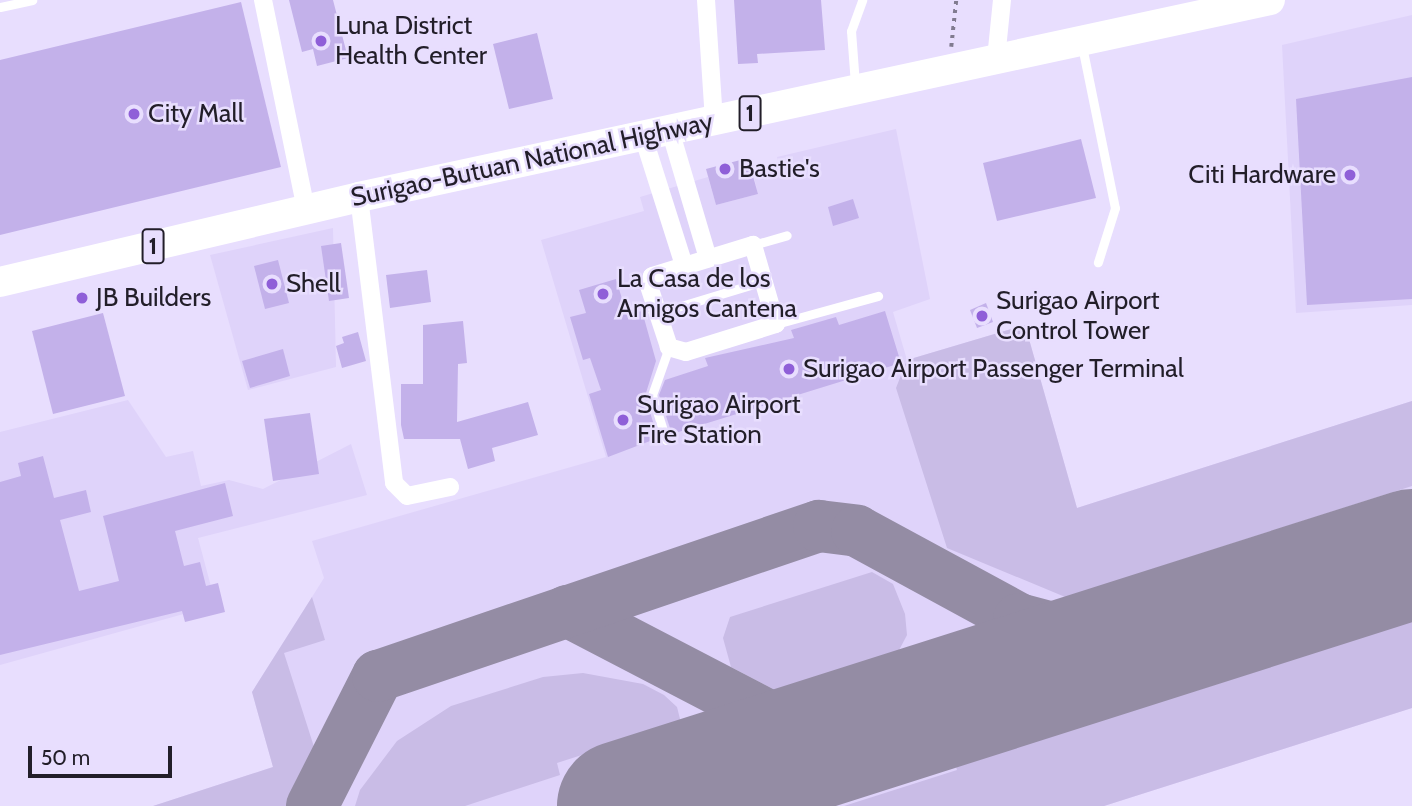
<!DOCTYPE html>
<html>
<head>
<meta charset="utf-8">
<style>
  body { margin:0 }
  #map { position:relative; width:1412px; height:806px; overflow:hidden; background:#e8defe; font-family:Cabin,sans-serif }
  div>[style] { position:absolute }
  [style*='--x'] { left:calc(var(--x)*1px); top:calc(var(--y)*1px); width:calc(var(--w)*1px); rotate:calc(var(--a)*1deg) }
  .built>* { inset:0; background:#dfd3fa }
  .green>* { inset:0; background:#c9bce6 }
  .taxiway>* { height:52px; margin:-26px; padding:0 26px; transform-origin:26px; border-radius:26px; background:#948ca4 }
  .runway>* { height:130px; margin:-65px; padding:0 65px; transform-origin:65px; border-radius:65px; background:#948ca4 }
  .building>* { inset:0; background:#c3b1ea }
  .path>* { height:3.5px; margin-top:-1.75px; transform-origin:0; background:repeating-linear-gradient(90deg,#817b90 0 3.5px,transparent 0 8.5px) }
  .service>* { height:9px; margin:-4.5px; padding:0 4.5px; transform-origin:4.5px; border-radius:4.5px; background:#fff }
  .minor>* { height:18px; margin:-9px; padding:0 9px; transform-origin:9px; border-radius:9px; background:#fff }
  .trunk>* { height:30px; margin:-15px; padding:0 15px; transform-origin:15px; border-radius:15px; background:#fff }
  .dots>* { width:19px; height:19px; translate:-50% -50%; box-sizing:border-box; border:4px solid #e8defe; border-radius:50% }
  span { translate:-50% -50%; white-space:nowrap; text-align:center; line-height:1.15; -webkit-text-stroke:5px #e8defe; paint-order:stroke }
  .shield-label span { padding:2px 5px; background:#e8defe; border:2px solid; border-radius:5px; -webkit-text-stroke-width:0 }
  .shield-label { font-size:24px; color:#221e29; font-weight:700 }
  .poi-label { font-size:26px; color:#221e29 }
  .left { translate:0 -50%; text-align:left }
  .right { translate:-100% -50%; text-align:right }
  .street-label { font-size:26px; color:#221e29 }
  .scale { position:absolute; left:28px; top:746px; width:144px; height:32px; box-sizing:border-box; border:4px solid #221e29; border-top:0; padding-left:9px; font-size:21px; line-height:24px; white-space:nowrap; color:#221e29; -webkit-text-stroke:5px #e8defe; paint-order:stroke }
</style>
</head>
<body>
<div id="map">
  <div class="built">
    <div style="clip-path:polygon(1412px 15px,1412px 305px,1296px 313px,1282px 45px)"></div>
    <div style="clip-path:polygon(896px 129px,930px 299px,893px 312px,907px 360px,1025px 325px,1077px 508px,1412px 401px,1412px 708px,1104px 806px,153px 806px,273px 767px,252px 692px,324px 578px,312px 541px,606px 457px,541px 240px,644px 211px,640px 197px,708px 177px,716px 205px,758px 194px,754px 177px,781px 171px,777px 157px)"></div>
    <div style="clip-path:polygon(333px 228px,336px 367px,248px 390px,210px 255px)"></div>
    <div style="clip-path:polygon(128px 400px,166px 457px,193px 451px,201px 486px,229px 480px,263px 489px,351px 444px,367px 495px,198px 538px,216px 605px,0 665px,0 432px)"></div>
  </div>
  <div class="green">
    <div style="clip-path:polygon(1025px 325px,1077px 508px,1412px 401px,1412px 486px,1153px 569px,1159px 588px,1125px 599px,1119px 583px,1070px 599px,947px 548px,896px 388px,907px 360px)"></div>
    <div style="clip-path:polygon(872px 572px,893px 584px,905px 614px,907px 635px,897px 654px,779px 692px,731px 667px,723px 638px,730px 617px)"></div>
    <div style="clip-path:polygon(312px 597px,325px 640px,284px 653px,315px 750px,286px 806px,153px 806px,273px 767px,252px 692px)"></div>
    <div style="clip-path:polygon(1412px 621px,1412px 708px,1104px 806px,844px 806px,957px 770px,951px 749px,1189px 673px,1195px 691px)"></div>
    <div style="clip-path:polygon(583px 673px,643px 684px,664px 695px,677px 707px,681px 723px,557px 763px,560px 775px,465px 806px,355px 806px,360px 790px,397px 741px,451px 706px,543px 677px)"></div>
  </div>
  <div class="taxiway">
    <div style="--x:567;--y:611;--w:286;--a:27.5"></div>
    <div style="--x:312;--y:806;--w:146;--a:-63.1"></div>
    <div style="--x:378;--y:676;--w:466;--a:-18.8"></div>
    <div style="--x:819;--y:526;--w:38;--a:7"></div>
    <div style="--x:857;--y:531;--w:184;--a:28.5"></div>
    <div style="--x:1019;--y:619;--w:69;--a:15"></div>
    <div style="--x:1086;--y:637;--w:48;--a:7.1"></div>
  </div>
  <div class="runway">
    <div style="--x:622;--y:806;--w:829;--a:-17.69"></div>
  </div>
  <div class="building">
    <div style="clip-path:polygon(289px 0,333px 0,348px 58px,317px 66px,313px 49px,302px 52px)"></div>
    <div style="clip-path:polygon(734px 0,821px 0,825px 50px,757px 54px,758px 63px,738px 64px)"></div>
    <div style="clip-path:polygon(241px 2px,281px 167px,0 235px,0 60px)"></div>
    <div style="clip-path:polygon(537px 33px,553px 99px,509px 109px,493px 44px)"></div>
    <div style="clip-path:polygon(1412px 77px,1412px 299px,1307px 305px,1296px 99px)"></div>
    <div style="clip-path:polygon(1081px 139px,1096px 198px,997px 221px,983px 163px)"></div>
    <div style="clip-path:polygon(748px 158px,758px 194px,716px 205px,706px 169px)"></div>
    <div style="clip-path:polygon(853px 199px,859px 218px,833px 226px,828px 207px)"></div>
    <div style="clip-path:polygon(341px 243px,349px 298px,329px 301px,321px 246px)"></div>
    <div style="clip-path:polygon(278px 260px,289px 303px,265px 309px,254px 266px)"></div>
    <div style="clip-path:polygon(427px 270px,431px 302px,390px 308px,386px 275px)"></div>
    <div style="clip-path:polygon(616px 279px,627px 315px,642px 311px,656px 361px,645px 396px,658px 438px,608px 457px,589px 394px,601px 390px,590px 358px,583px 360px,570px 317px,586px 313px,579px 290px)"></div>
    <div style="clip-path:polygon(986px 303px,993px 322px,977px 328px,970px 310px)"></div>
    <div style="clip-path:polygon(885px 311px,901px 363px,672px 434px,659px 395px,665px 380px,708px 366px,705px 358px,794px 338px,791px 330px,836px 317px,839px 325px)"></div>
    <div style="clip-path:polygon(103px 313px,125px 396px,53px 414px,32px 331px)"></div>
    <div style="clip-path:polygon(463px 321px,467px 363px,458px 364px,457px 422px,528px 402px,538px 435px,492px 448px,495px 461px,468px 469px,460px 439px,404px 439px,401px 425px,401px 384px,423px 384px,423px 325px)"></div>
    <div style="clip-path:polygon(358px 332px,366px 361px,342px 368px,336px 346px,344px 343px,342px 337px)"></div>
    <div style="clip-path:polygon(283px 349px,290px 376px,250px 388px,242px 361px)"></div>
    <div style="clip-path:polygon(310px 413px,319px 474px,273px 481px,264px 419px)"></div>
    <div style="clip-path:polygon(43px 456px,54px 498px,86px 490px,91px 512px,60px 520px,79px 591px,119px 581px,103px 516px,225px 483px,233px 516px,175px 531px,184px 566px,200px 562px,206px 586px,218px 583px,225px 612px,185px 622px,182px 611px,0 655px,0 482px,21px 476px,18px 463px)"></div>
  </div>
  <div class="path">
    <div style="--x:951;--y:47;--w:47;--a:-83.9"></div>
  </div>
  <div class="service">
    <div style="--x:0;--y:7;--w:33;--a:-12"></div>
    <div style="--x:1082;--y:46;--w:165;--a:78.5"></div>
    <div style="--x:1115;--y:208;--w:57;--a:107.5"></div>
    <div style="--x:855;--y:84;--w:53;--a:-94.3"></div>
    <div style="--x:851;--y:31;--w:33;--a:-70"></div>
    <div style="--x:753;--y:245;--w:35;--a:-16"></div>
    <div style="--x:658;--y:313;--w:110;--a:-16.9"></div>
    <div style="--x:776;--y:324;--w:106;--a:-15.4"></div>
    <div style="--x:666;--y:440;--w:47;--a:-107.3"></div>
    <div style="--x:652;--y:395;--w:51;--a:-70.5"></div>
  </div>
  <div class="minor">
    <div style="--x:263;--y:0;--w:213;--a:78.4"></div>
    <div style="--x:706;--y:0;--w:121;--a:86.2"></div>
    <div style="--x:996;--y:59;--w:59;--a:-84.2"></div>
    <div style="--x:670;--y:130;--w:134;--a:73.5"></div>
    <div style="--x:643;--y:136;--w:135;--a:72.4"></div>
    <div style="--x:359;--y:197;--w:288;--a:83"></div>
    <div style="--x:394;--y:483;--w:18;--a:45"></div>
    <div style="--x:407;--y:496;--w:44;--a:-11.8"></div>
    <div style="--x:753;--y:245;--w:82;--a:73.8"></div>
    <div style="--x:776;--y:324;--w:94;--a:162.7"></div>
    <div style="--x:686;--y:352;--w:18;--a:-164"></div>
    <div style="--x:669;--y:347;--w:64;--a:-108.2"></div>
    <div style="--x:649;--y:286;--w:10;--a:-73"></div>
    <div style="--x:652;--y:276;--w:106;--a:-17.1"></div>
  </div>
  <div class="trunk">
    <div style="--x:0;--y:282;--w:369;--a:-13.3"></div>
    <div style="--x:359;--y:197;--w:932;--a:-12.2"></div>
  </div>
  <div class="dots">
    <div style="left:321px;top:41px;background:#8f5fd8"></div>
    <div style="left:134px;top:114px;background:#8f5fd8"></div>
    <div style="left:725px;top:169px;background:#8f5fd8"></div>
    <div style="left:1350px;top:175px;background:#8f5fd8"></div>
    <div style="left:272px;top:284px;background:#8f5fd8"></div>
    <div style="left:603px;top:294px;background:#8f5fd8"></div>
    <div style="left:82px;top:298px;background:#8f5fd8"></div>
    <div style="left:982px;top:316px;background:#8f5fd8"></div>
    <div style="left:789px;top:369px;background:#8f5fd8"></div>
    <div style="left:623px;top:420px;background:#8f5fd8"></div>
  </div>
  <div class="shield-label">
    <span style="left:750px;top:113px">1</span>
    <span style="left:153px;top:246px">1</span>
  </div>
  <div class="poi-label">
    <span class="left" style="left:335px;top:41px">Luna District<br>Health Center</span>
    <span class="left" style="left:148px;top:114px">City Mall</span>
    <span class="left" style="left:739px;top:169px">Bastie's</span>
    <span class="right" style="left:1336px;top:175px">Citi Hardware</span>
    <span class="left" style="left:617px;top:294px">La Casa de los<br>Amigos Cantena</span>
    <span class="left" style="left:286px;top:284px">Shell</span>
    <span class="left" style="left:96px;top:298px">JB Builders</span>
    <span class="left" style="left:996px;top:316px">Surigao Airport<br>Control Tower</span>
    <span class="left" style="left:803px;top:369px">Surigao Airport Passenger Terminal</span>
    <span class="left" style="left:637px;top:420px">Surigao Airport<br>Fire Station</span>
  </div>
  <div class="street-label">
    <span style="left:532px;top:160px;rotate:-12deg">Surigao-Butuan National Highway</span>
  </div>
  <div class="scale">50 m</div>
</div>
</body>
</html>
